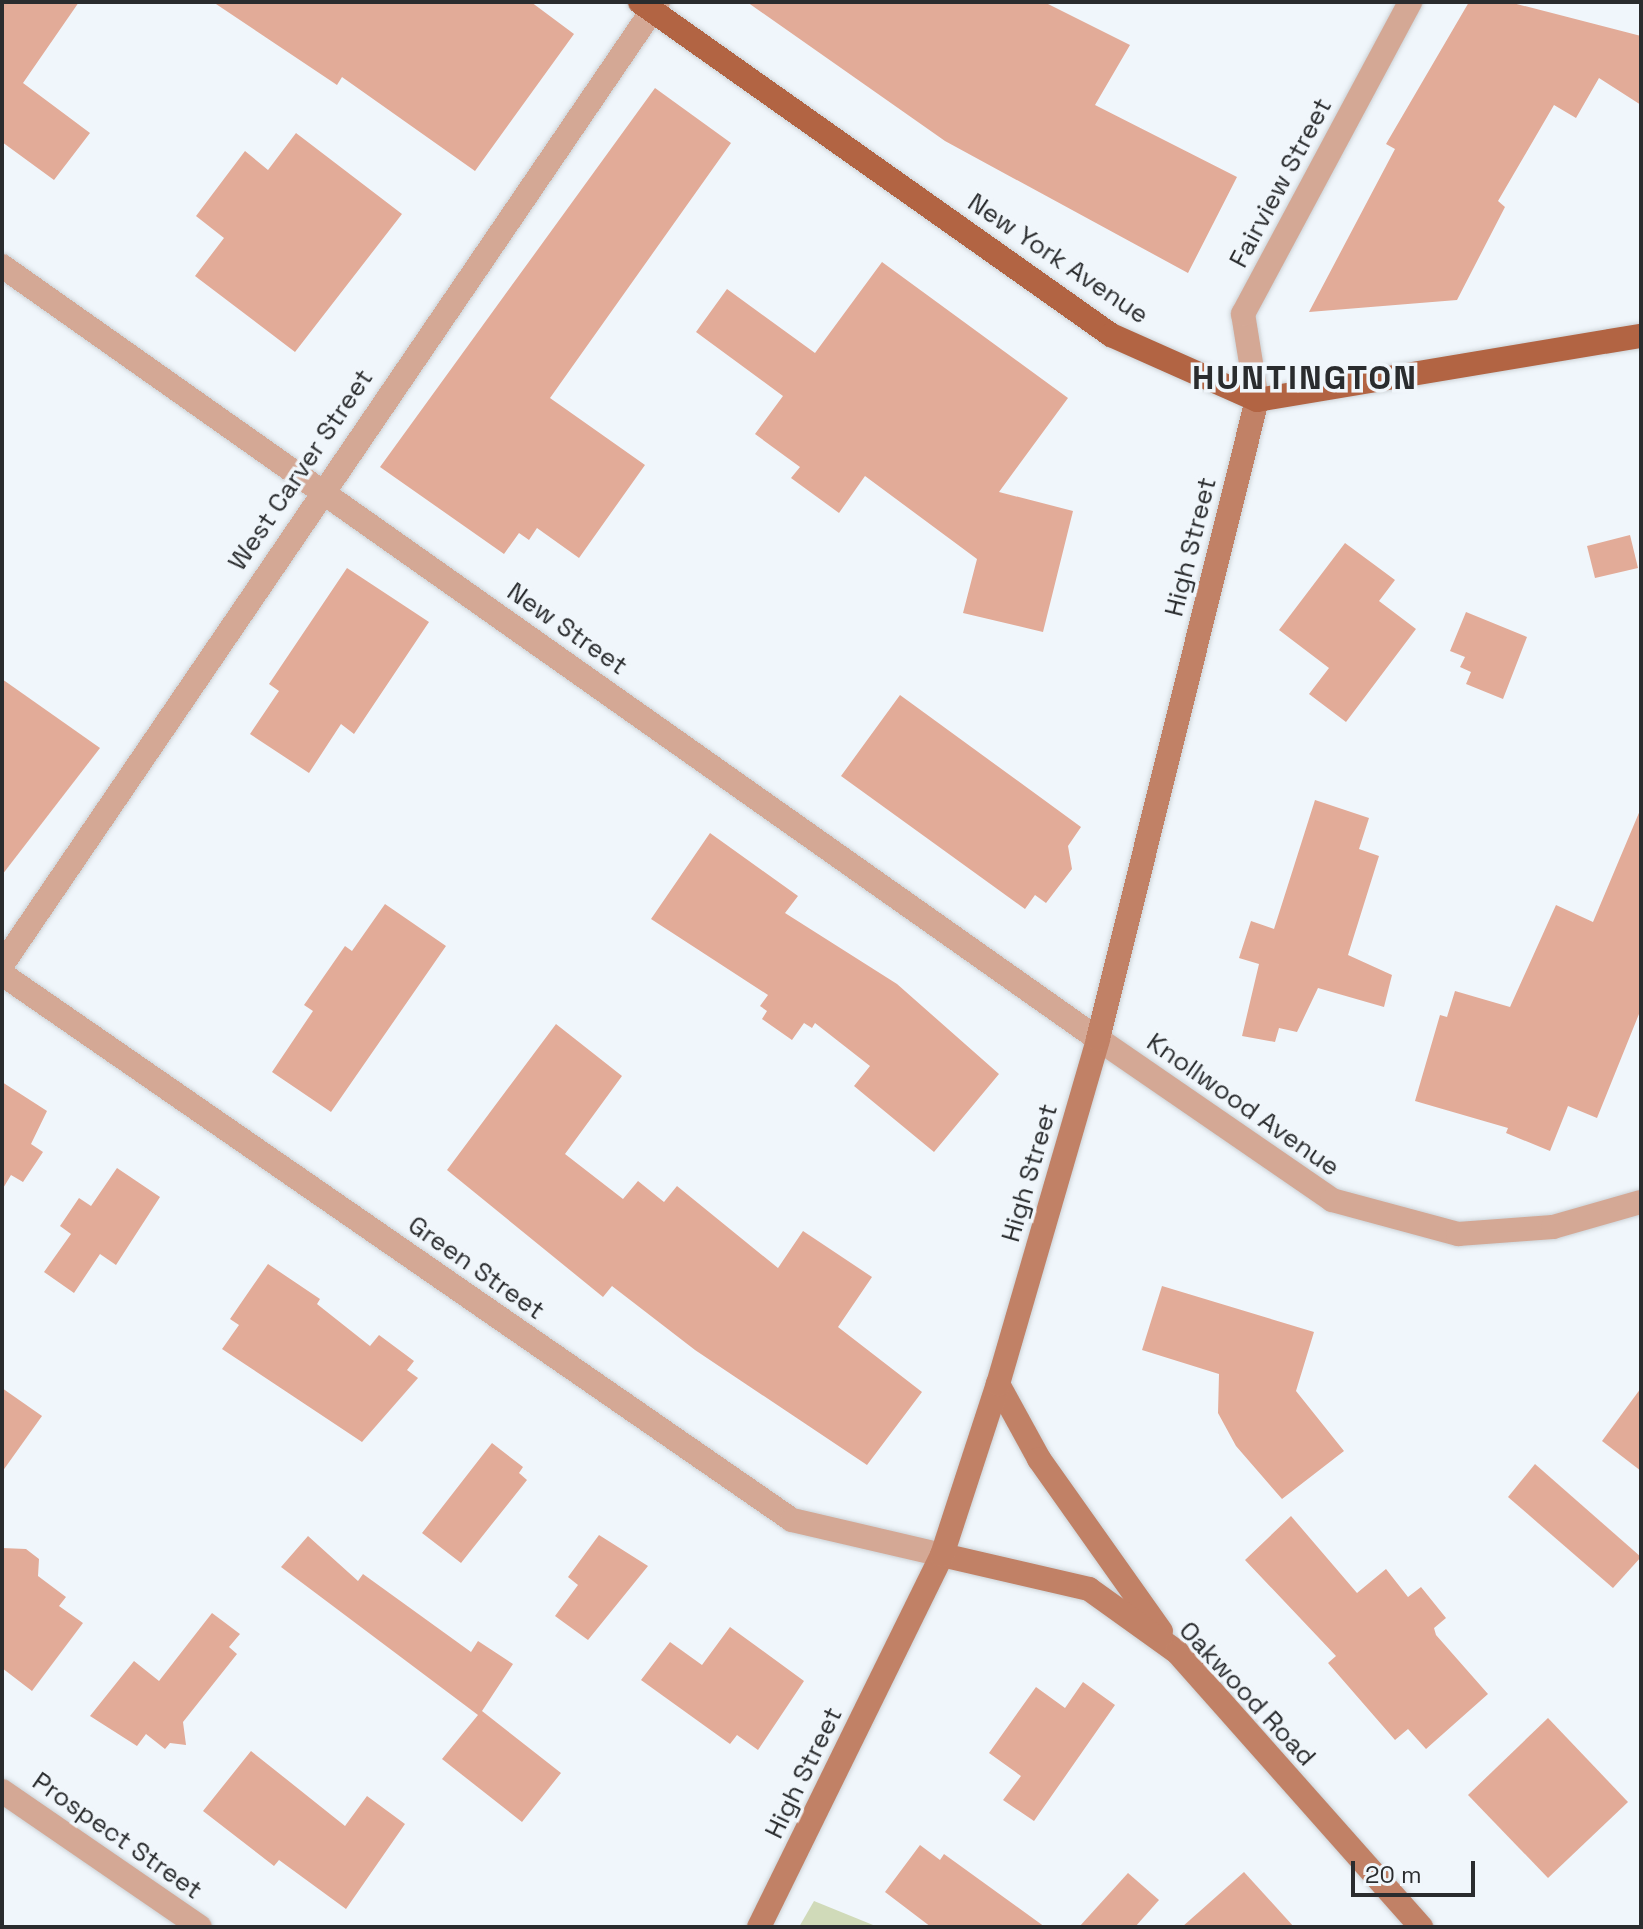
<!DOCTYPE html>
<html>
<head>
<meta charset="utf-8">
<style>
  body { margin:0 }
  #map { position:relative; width:1643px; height:1929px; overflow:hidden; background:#f0f6fb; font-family:"Space Grotesk",sans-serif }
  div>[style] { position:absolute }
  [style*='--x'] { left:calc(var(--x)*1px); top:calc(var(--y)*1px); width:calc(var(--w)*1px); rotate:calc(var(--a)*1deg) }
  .green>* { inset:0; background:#d0dab9 }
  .building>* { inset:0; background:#e2ab98 }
  .roads { filter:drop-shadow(0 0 2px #ccd2d6) drop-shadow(0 0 2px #ccd2d6) }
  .minor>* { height:24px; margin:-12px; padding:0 12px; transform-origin:12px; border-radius:12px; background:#d4a895 }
  .tertiary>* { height:24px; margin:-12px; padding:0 12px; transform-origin:12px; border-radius:12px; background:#d4a895 }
  .secondary>* { height:24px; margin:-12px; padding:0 12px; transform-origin:12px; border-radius:12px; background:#c18166 }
  .primary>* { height:24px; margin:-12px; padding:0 12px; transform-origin:12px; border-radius:12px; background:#b26443 }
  span { translate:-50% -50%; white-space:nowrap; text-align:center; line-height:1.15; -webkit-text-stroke:7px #f0f6fb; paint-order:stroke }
  .street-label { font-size:26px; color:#2a2c2e }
  .district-label { font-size:34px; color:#2a2c2e; font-weight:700; letter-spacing:2px }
  .frame { position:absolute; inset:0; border:4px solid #2a2c2e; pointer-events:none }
  .scale { position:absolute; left:1351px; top:1861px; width:124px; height:36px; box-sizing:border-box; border:4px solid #2a2c2e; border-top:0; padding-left:10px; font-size:24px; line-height:28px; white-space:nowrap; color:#2a2c2e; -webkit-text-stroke:6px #f0f6fb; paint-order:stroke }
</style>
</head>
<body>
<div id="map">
  <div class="green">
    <div style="clip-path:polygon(814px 1901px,878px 1927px,799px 1927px)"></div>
  </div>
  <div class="building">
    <div style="clip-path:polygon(2px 2px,79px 2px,23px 83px,90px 133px,54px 180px,2px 142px)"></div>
    <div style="clip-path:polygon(213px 2px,531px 2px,574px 34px,475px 171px,342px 77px,337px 85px)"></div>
    <div style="clip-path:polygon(747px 2px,1044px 2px,1130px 45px,1095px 105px,1237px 177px,1188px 273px,945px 141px)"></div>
    <div style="clip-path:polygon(1469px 2px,1509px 2px,1641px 36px,1641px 105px,1599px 78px,1576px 118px,1554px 105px,1498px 201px,1505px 207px,1457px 300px,1309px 312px,1395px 149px,1386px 144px)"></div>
    <div style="clip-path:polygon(655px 88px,731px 143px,550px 398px,645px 465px,579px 558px,537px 528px,529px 540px,519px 533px,504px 554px,380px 467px)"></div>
    <div style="clip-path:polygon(296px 133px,402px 214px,295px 352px,195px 276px,224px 238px,196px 216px,245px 151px,268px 170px)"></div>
    <div style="clip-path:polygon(882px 262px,1068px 398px,999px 492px,1073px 511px,1043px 632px,963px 613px,977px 559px,865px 476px,839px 513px,791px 478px,800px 467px,755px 434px,783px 396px,696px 332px,727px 289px,815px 353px)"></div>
    <div style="clip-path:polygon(1630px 535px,1638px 568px,1595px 578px,1587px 546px)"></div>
    <div style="clip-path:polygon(1345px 543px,1395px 580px,1379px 601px,1416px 629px,1346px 722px,1309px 694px,1329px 668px,1279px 630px)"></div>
    <div style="clip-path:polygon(347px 568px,429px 622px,354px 734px,341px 724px,309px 773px,250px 734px,279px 691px,269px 684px)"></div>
    <div style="clip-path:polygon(1466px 612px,1527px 637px,1503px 699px,1466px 684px,1471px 672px,1460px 667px,1465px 657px,1450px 651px)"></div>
    <div style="clip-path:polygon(2px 679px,100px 748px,2px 875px)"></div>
    <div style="clip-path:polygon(900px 695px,1081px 827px,1068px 846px,1072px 869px,1046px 903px,1035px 895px,1025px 909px,841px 776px)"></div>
    <div style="clip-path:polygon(1315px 800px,1369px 818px,1359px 849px,1379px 856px,1348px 955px,1392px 975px,1384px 1007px,1318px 988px,1297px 1032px,1279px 1028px,1275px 1042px,1242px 1036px,1259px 964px,1239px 958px,1251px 921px,1274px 929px)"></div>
    <div style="clip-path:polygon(1641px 808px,1641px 1009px,1597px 1118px,1568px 1106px,1550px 1151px,1506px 1133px,1508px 1128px,1415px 1101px,1440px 1015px,1447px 1017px,1455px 991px,1510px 1007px,1556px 905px,1593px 922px)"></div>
    <div style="clip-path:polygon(710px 833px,798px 896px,785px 913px,897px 984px,999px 1074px,934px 1152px,854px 1086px,870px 1066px,815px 1023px,812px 1028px,804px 1023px,792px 1040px,762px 1019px,767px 1011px,760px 1006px,768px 995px,651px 919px)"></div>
    <div style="clip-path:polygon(385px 904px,446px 946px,331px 1112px,272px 1072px,313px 1011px,304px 1005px,345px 946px,352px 951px)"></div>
    <div style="clip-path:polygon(556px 1024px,622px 1076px,565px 1154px,623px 1199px,638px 1181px,664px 1202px,677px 1186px,778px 1268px,803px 1231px,872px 1277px,838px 1327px,922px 1392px,867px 1465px,695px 1350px,612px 1286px,603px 1297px,447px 1170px)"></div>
    <div style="clip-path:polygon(2px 1082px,47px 1111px,31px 1144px,43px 1152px,23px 1182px,11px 1175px,2px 1190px)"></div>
    <div style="clip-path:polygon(117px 1168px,160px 1197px,116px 1265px,100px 1254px,74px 1293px,44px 1272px,71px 1234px,60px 1226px,79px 1198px,91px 1206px)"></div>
    <div style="clip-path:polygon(268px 1264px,320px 1299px,317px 1304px,370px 1346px,379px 1335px,414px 1361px,407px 1370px,418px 1378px,362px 1442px,222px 1349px,239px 1325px,230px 1319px)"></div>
    <div style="clip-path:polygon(1162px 1286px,1314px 1332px,1296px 1391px,1344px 1451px,1282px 1499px,1236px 1446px,1218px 1413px,1219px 1374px,1142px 1350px)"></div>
    <div style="clip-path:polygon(2px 1388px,42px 1416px,2px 1472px)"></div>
    <div style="clip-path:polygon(1641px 1388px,1641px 1471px,1602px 1441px)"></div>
    <div style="clip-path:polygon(492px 1443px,523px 1467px,519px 1473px,527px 1480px,461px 1563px,422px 1533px)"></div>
    <div style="clip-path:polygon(1535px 1464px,1641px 1557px,1613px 1588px,1508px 1497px)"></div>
    <div style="clip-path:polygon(1291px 1516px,1357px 1593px,1386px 1569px,1408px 1597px,1421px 1587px,1446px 1618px,1434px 1628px,1436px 1635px,1488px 1694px,1426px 1749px,1408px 1729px,1395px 1740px,1328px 1663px,1336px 1656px,1245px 1560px)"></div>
    <div style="clip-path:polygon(599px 1535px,648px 1566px,588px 1640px,555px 1616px,578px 1585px,568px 1577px)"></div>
    <div style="clip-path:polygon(308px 1536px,358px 1581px,363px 1574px,471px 1652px,478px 1641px,513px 1664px,482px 1711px,561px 1773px,522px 1822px,442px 1759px,478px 1715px,281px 1567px)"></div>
    <div style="clip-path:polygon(2px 1548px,26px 1549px,39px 1559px,38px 1576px,66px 1597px,59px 1606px,83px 1623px,32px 1691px,2px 1668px)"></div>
    <div style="clip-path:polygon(212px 1613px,240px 1634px,229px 1647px,237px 1654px,183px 1722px,186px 1745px,170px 1743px,165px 1749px,146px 1734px,137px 1746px,90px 1716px,134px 1661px,159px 1681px)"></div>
    <div style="clip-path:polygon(730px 1627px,804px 1681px,758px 1750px,737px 1735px,730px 1744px,641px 1680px,670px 1642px,702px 1665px)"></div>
    <div style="clip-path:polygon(1083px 1682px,1115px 1705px,1034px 1821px,1003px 1800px,1021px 1776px,989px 1753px,1036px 1687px,1065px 1708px)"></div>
    <div style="clip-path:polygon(1548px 1718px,1628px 1802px,1548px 1878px,1468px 1795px)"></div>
    <div style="clip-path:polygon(251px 1751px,345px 1826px,367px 1796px,405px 1824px,346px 1909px,279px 1860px,274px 1866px,203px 1811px)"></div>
    <div style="clip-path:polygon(920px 1845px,940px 1860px,944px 1854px,1045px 1927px,931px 1927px,885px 1892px)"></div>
    <div style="clip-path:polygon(1244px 1872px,1294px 1927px,1182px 1927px)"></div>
    <div style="clip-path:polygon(1128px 1873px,1159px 1900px,1135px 1927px,1079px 1927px)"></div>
  </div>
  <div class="roads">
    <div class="minor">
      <div style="--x:1257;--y:400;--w:87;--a:-99.2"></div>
      <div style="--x:1243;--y:314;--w:354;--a:-61.8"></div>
      <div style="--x:2;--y:965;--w:1165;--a:-55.74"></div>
      <div style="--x:1098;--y:1039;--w:284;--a:34.5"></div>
      <div style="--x:1332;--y:1200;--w:131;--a:15.1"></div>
      <div style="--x:1458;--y:1234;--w:95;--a:-4.2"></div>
      <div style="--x:1553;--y:1227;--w:91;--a:-15.9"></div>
      <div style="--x:2;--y:1791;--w:240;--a:34.5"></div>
    </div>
    <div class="tertiary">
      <div style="--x:2;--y:266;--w:1341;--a:35.2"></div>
      <div style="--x:2;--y:974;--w:960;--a:34.65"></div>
      <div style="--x:792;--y:1520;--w:154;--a:13.1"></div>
    </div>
    <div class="secondary">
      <div style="--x:998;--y:1384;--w:85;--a:61.3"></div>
      <div style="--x:1039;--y:1459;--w:211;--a:54.7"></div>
      <div style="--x:942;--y:1555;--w:151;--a:13"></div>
      <div style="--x:1089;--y:1589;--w:108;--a:35.6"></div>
      <div style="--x:1177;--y:1652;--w:368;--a:48.4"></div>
      <div style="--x:759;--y:1927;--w:415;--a:-63.8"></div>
      <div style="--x:942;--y:1555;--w:180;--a:-71.9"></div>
      <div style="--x:998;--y:1384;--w:359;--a:-73.8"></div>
      <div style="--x:1098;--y:1039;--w:658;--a:-76.03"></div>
    </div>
    <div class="primary">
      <div style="--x:640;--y:2;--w:577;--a:35.26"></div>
      <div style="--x:1111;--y:335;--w:160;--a:24"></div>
      <div style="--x:1257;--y:400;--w:389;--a:-9.5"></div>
    </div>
  </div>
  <div class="street-label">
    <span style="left:1281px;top:183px;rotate:-62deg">Fairview Street</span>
    <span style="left:1058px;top:259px;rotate:34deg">New York Avenue</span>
    <span style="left:301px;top:470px;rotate:-56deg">West Carver Street</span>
    <span style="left:1191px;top:547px;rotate:-76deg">High Street</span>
    <span style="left:567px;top:629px;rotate:35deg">New Street</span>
    <span style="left:1243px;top:1105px;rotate:35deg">Knollwood Avenue</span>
    <span style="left:1030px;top:1173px;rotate:-74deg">High Street</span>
    <span style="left:476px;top:1268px;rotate:35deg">Green Street</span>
    <span style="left:1247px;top:1694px;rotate:47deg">Oakwood Road</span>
    <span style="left:804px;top:1773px;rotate:-64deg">High Street</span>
    <span style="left:117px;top:1836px;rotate:35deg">Prospect Street</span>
  </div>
  <div class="district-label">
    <span style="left:1305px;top:378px">HUNTINGTON</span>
  </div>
  <div class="frame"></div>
  <div class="scale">20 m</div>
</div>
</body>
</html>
